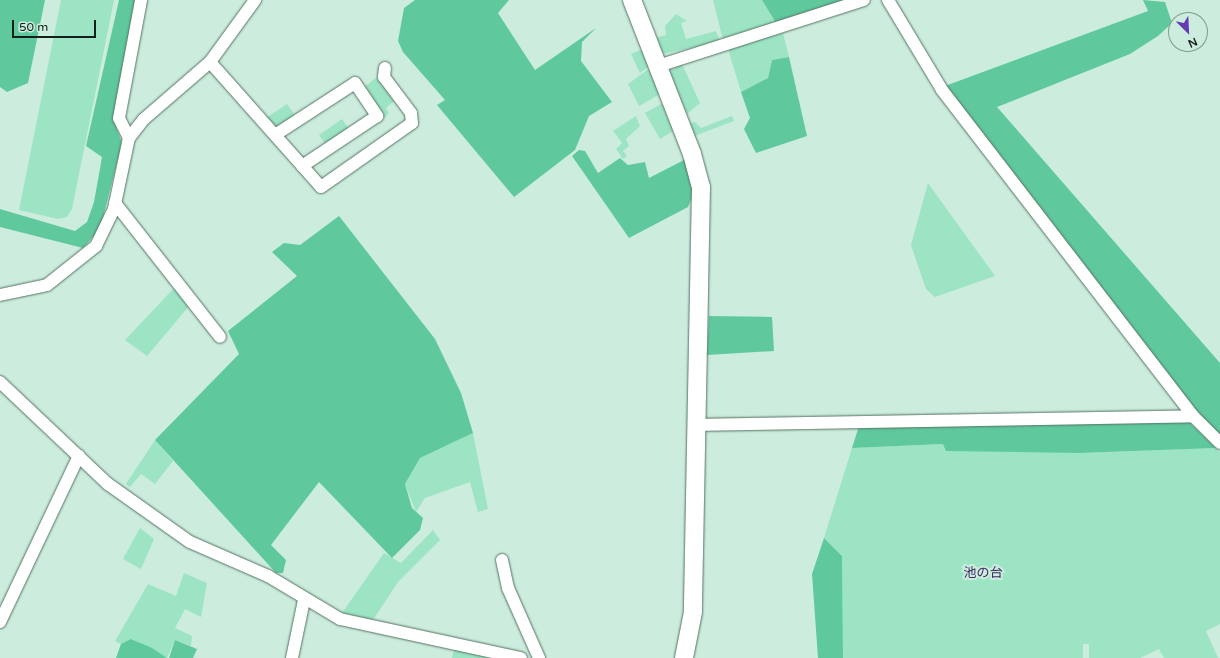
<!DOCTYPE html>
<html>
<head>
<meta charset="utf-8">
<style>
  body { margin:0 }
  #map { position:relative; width:1220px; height:658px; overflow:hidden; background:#cceddd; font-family:"Varela Round","Noto Sans JP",sans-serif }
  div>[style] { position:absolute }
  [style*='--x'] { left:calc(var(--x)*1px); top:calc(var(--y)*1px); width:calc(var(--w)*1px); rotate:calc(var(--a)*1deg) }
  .green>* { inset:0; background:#9ce4c3 }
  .forest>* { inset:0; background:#5fc99d }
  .roads { filter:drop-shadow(0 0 1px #557264) drop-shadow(0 0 1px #557264) }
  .street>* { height:12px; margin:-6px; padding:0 6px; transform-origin:6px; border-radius:6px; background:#fff }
  .secondary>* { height:18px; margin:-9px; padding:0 9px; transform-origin:9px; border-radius:9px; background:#fff }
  span { translate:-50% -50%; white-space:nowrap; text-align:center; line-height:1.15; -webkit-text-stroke:4px #cceddd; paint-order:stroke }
  .quarter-label { font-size:13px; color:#392762 }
  .north { position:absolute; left:1168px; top:12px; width:40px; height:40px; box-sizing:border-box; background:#cceddd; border:1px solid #829b8f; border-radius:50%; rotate:156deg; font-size:11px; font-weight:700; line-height:16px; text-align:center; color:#131f1a }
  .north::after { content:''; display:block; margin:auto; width:14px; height:18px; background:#643bb3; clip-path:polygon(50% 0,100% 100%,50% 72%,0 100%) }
  .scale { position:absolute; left:12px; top:20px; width:84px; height:18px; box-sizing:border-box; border:2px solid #131f1a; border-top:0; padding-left:5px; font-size:12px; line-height:14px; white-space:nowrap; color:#131f1a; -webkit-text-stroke:3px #cceddd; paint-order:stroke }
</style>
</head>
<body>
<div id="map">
  <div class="green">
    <div style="clip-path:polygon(61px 0,114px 0,72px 209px,67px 217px,58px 219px,19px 210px)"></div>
    <div style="clip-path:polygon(713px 0,762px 0,776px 23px,723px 40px)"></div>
    <div style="clip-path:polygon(676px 14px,687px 21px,681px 23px,686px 39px,716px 31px,720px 42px,662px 54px,656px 38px,666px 35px,665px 26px)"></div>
    <div style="clip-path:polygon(783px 33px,789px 57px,772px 60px,768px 78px,741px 92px,728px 49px)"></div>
    <div style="clip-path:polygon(643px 49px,650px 66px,640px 73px,631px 54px)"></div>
    <div style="clip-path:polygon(682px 64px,700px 103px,687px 114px,668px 71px)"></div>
    <div style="clip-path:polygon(650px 68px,660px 94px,639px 106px,628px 84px)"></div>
    <div style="clip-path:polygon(377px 77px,394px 101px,386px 108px,389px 113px,384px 118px,363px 88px)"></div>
    <div style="clip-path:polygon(663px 103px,673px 131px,660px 139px,645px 113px)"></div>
    <div style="clip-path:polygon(287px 104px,296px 117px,275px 128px,266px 118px)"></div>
    <div style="clip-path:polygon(636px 116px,640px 126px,626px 139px,629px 146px,623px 151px,627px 156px,623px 159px,616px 149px,622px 143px,613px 131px)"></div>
    <div style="clip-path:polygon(732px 116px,734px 121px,694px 136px,689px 124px,695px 122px,701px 128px)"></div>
    <div style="clip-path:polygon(342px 119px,350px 131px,327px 146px,319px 135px)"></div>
    <div style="clip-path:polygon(928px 183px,995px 276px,935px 297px,926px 289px,911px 245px)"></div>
    <div style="clip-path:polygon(176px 286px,190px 305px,147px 356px,125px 340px)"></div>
    <div style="clip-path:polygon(473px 433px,488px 509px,478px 512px,470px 482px,425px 498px,416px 512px,405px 484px,420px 458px)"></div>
    <div style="clip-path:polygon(155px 440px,173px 461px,155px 484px,141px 474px,130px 487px,126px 484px)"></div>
    <div style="clip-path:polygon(943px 444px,1079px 453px,1216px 448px,1220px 452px,1220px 624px,1206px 631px,1218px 658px,1164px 658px,1159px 649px,1140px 658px,1089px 658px,1089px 644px,1083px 644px,1083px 658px,843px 658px,842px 556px,824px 538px,852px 448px)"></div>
    <div style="clip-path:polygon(140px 528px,154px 539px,141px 569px,123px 559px)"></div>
    <div style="clip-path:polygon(433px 530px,440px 540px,398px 582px,373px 620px,342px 613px,384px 553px,401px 563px)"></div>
    <div style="clip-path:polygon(184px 573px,207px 583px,201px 617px,185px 609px,175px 628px,192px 636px,191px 646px,175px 640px,167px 658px,132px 639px,121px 644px,115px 641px,148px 584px,176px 596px)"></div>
    <div style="clip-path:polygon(454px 649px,499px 658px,452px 658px)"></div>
  </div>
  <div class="forest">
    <div style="clip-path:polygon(0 0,45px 0,28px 83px,7px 92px,0 87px)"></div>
    <div style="clip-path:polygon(119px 0,135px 0,113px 119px,122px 143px,100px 229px,83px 248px,0 227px,0 209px,75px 231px,87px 222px,94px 202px,102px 157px,86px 146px)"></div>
    <div style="clip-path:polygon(415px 0,509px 0,498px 13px,535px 70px,596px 28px,582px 42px,581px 61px,612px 102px,589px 116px,575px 150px,514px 197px,437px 105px,445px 100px,403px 52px,398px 41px,404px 8px)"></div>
    <div style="clip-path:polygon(762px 0,844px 0,776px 23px)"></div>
    <div style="clip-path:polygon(1143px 0,1165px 2px,1172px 23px,1158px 36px,1130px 54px,997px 107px,1220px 363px,1220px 435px,1197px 413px,945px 86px,1148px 11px)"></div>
    <div style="clip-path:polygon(789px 57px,807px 136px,756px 153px,744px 129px,750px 118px,741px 92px,768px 78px,772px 60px)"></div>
    <div style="clip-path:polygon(579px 150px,585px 151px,598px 173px,620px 158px,628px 165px,645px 162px,649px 178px,686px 159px,693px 195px,688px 207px,629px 238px,572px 156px)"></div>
    <div style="clip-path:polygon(339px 216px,435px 339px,461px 393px,473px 433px,420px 458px,405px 484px,412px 508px,423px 518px,420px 530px,392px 558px,319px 482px,271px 545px,286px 560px,283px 573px,276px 573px,155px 440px,239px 354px,228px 331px,297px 276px,272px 252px,284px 243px,300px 245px)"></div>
    <div style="clip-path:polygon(709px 316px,772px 317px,774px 351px,707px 355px)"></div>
    <div style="clip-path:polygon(1189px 422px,1216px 448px,1079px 453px,946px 451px,943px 444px,852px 448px,859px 426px)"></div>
    <div style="clip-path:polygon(824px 538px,842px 556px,843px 658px,818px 658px,812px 574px)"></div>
    <div style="clip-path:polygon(131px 639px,152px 648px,167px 658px,116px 658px,121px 644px)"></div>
    <div style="clip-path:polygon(175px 640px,197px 649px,193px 658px,169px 658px)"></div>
  </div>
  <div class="roads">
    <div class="street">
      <div style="--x:888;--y:0;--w:105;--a:59"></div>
      <div style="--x:942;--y:90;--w:411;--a:52.4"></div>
      <div style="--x:1193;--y:416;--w:38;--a:45"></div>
      <div style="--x:210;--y:62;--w:167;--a:48.4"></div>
      <div style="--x:321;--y:187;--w:111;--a:-35.1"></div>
      <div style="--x:412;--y:123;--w:10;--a:-96"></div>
      <div style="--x:411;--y:113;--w:45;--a:-126.9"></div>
      <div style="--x:384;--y:77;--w:9;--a:-84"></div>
      <div style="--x:658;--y:66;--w:216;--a:-17.8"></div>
      <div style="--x:275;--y:135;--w:95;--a:-33"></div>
      <div style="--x:355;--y:83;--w:40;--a:56"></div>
      <div style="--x:377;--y:116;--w:90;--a:146.3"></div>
      <div style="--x:129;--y:138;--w:22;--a:-117"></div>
      <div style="--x:119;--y:118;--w:120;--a:-79.4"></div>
      <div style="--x:115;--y:203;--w:170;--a:51.9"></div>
      <div style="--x:0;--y:295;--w:48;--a:-12"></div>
      <div style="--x:47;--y:285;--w:63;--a:-38.5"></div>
      <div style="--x:96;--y:246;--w:41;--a:-64.1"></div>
      <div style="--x:114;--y:209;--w:73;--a:-78.1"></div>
      <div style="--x:129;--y:138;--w:24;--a:-52"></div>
      <div style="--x:144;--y:119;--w:87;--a:-40.8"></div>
      <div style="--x:210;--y:62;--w:77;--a:-54"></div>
      <div style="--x:0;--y:382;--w:149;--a:43.4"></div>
      <div style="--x:108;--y:484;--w:100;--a:35.3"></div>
      <div style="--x:190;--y:542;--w:85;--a:23.6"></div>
      <div style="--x:268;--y:576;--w:84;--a:30.8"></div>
      <div style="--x:340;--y:619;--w:185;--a:12.2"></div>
      <div style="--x:698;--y:425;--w:495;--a:-1"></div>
      <div style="--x:502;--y:560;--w:29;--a:78"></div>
      <div style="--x:508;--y:588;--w:77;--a:66.1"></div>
      <div style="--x:0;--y:622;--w:184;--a:-64.6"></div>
      <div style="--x:292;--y:658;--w:59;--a:-78.3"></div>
    </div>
    <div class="secondary">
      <div style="--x:632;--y:0;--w:165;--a:68.7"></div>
      <div style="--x:692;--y:154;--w:34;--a:75"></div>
      <div style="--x:701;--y:187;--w:425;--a:91.1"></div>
      <div style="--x:693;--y:612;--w:47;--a:101.1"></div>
    </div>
  </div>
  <div class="quarter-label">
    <span style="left:983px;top:573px">池の台</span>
  </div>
  <div class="north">N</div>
  <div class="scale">50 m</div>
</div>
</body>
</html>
